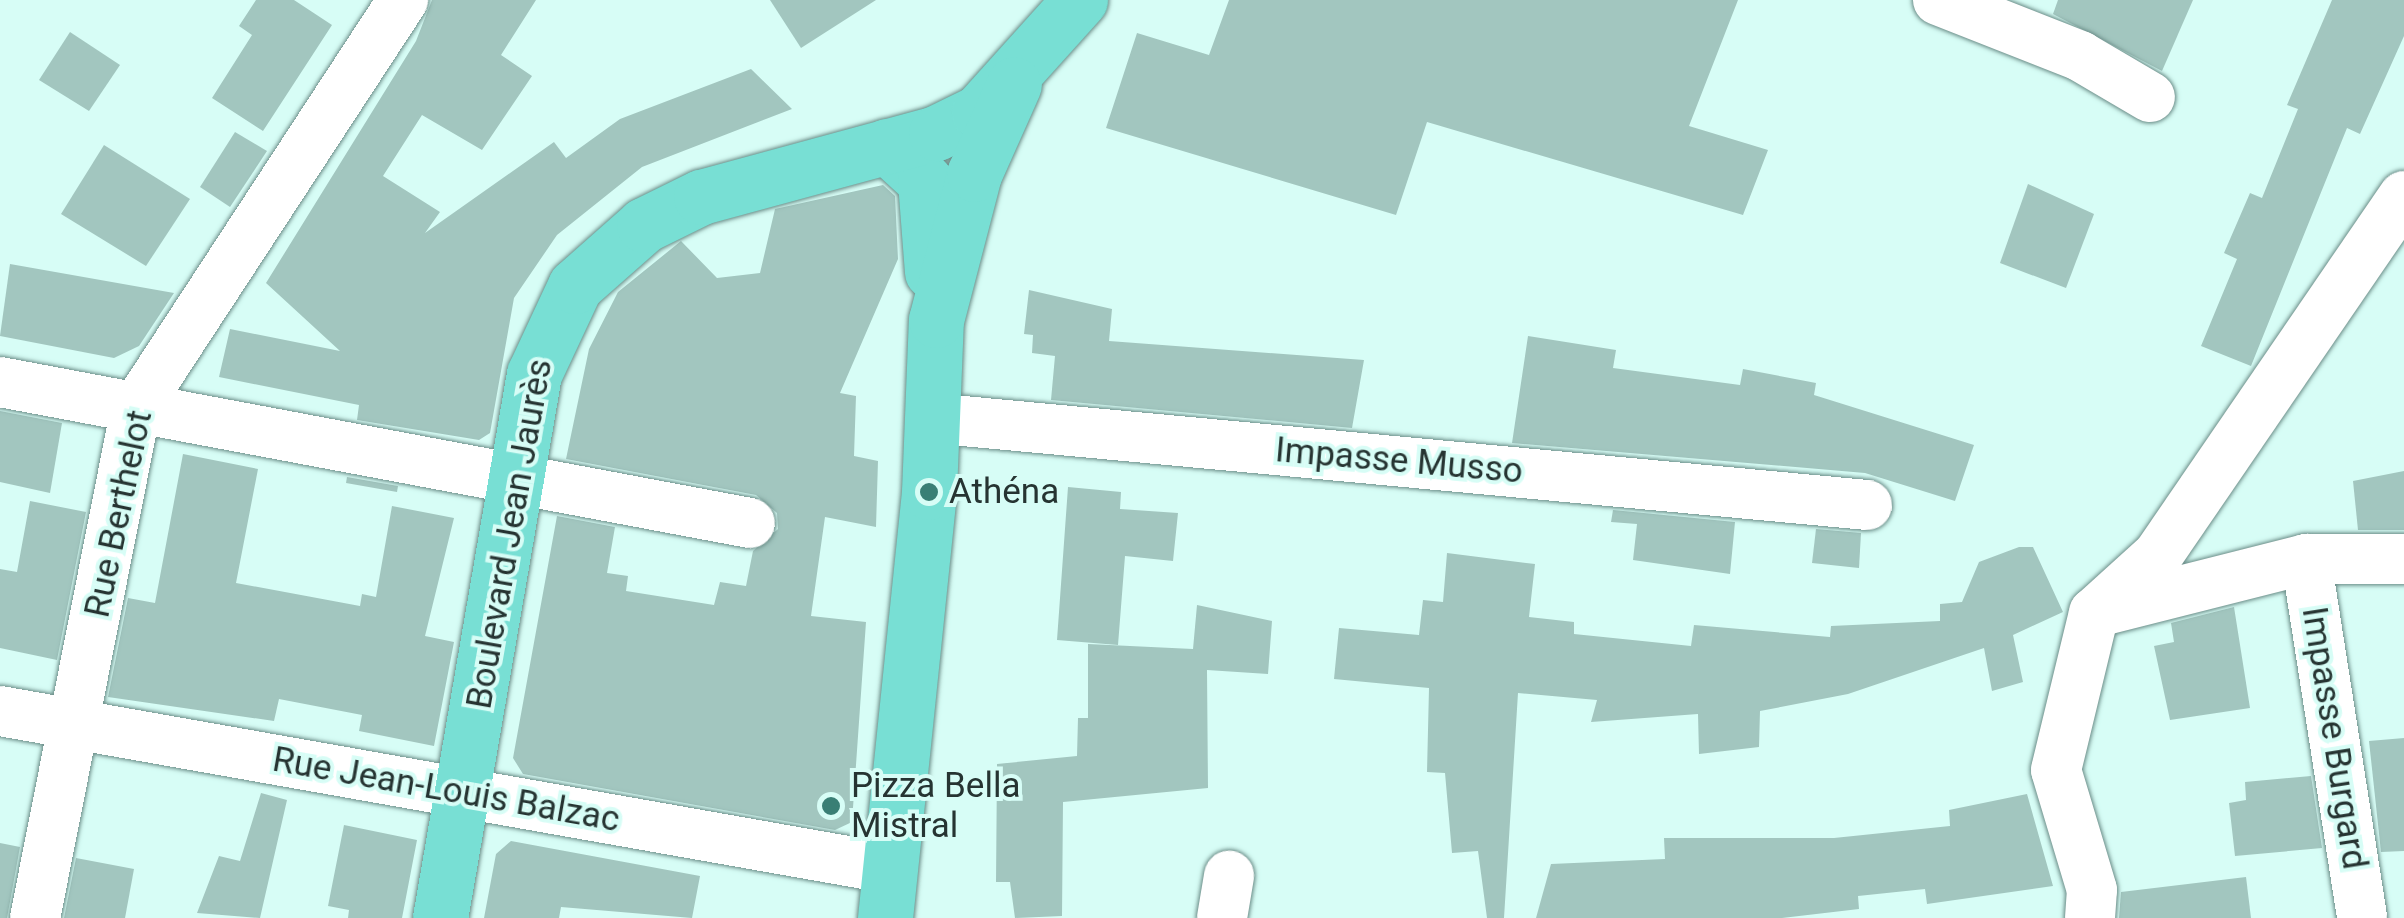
<!DOCTYPE html>
<html>
<head>
<meta charset="utf-8">
<style>
  body { margin:0 }
  #map { position:relative; width:2404px; height:918px; overflow:hidden; background:#d7fdf6; font-family:Roboto,sans-serif }
  div>[style] { position:absolute }
  [style*='--x'] { left:calc(var(--x)*1px); top:calc(var(--y)*1px); width:calc(var(--w)*1px); rotate:calc(var(--a)*1deg) }
  .building>* { inset:0; background:#a2c6bf }
  .roads { filter:drop-shadow(0 0 2px #6b8d88) drop-shadow(0 0 2px #6b8d88) }
  .minor>* { height:50px; margin:-25px; padding:0 25px; transform-origin:25px; border-radius:25px; background:#fff }
  .major>* { height:55px; margin:-27.5px; padding:0 27.5px; transform-origin:27.5px; border-radius:27.5px; background:#78dfd4 }
  .dots>* { width:28px; height:28px; translate:-50% -50%; box-sizing:border-box; border:5px solid #d7fdf6; border-radius:50% }
  span { translate:-50% -50%; white-space:nowrap; text-align:center; line-height:1.15; -webkit-text-stroke:8px #d7fdf6; paint-order:stroke }
  .street-label { font-size:35px; color:#263432 }
  .poi-label { font-size:35px; color:#263432 }
  .left { translate:0 -50%; text-align:left }
</style>
</head>
<body>
<div id="map">
  <div class="building">
    <div style="clip-path:polygon(256px 0,294px 0,332px 25px,263px 131px,212px 98px,252px 35px,239px 26px)"></div>
    <div style="clip-path:polygon(432px 0,536px 0,501px 55px,532px 76px,482px 150px,422px 115px,383px 176px,440px 212px,425px 233px,554px 142px,566px 158px,620px 119px,751px 69px,792px 109px,642px 167px,557px 235px,514px 298px,490px 433px,479px 440px,357px 420px,359px 405px,219px 377px,230px 329px,340px 351px,266px 283px,416px 41px)"></div>
    <div style="clip-path:polygon(770px 0,876px 0,801px 48px)"></div>
    <div style="clip-path:polygon(1229px 0,1738px 0,1689px 126px,1768px 150px,1743px 215px,1427px 122px,1396px 215px,1106px 128px,1137px 33px,1209px 55px)"></div>
    <div style="clip-path:polygon(2058px 0,2193px 0,2162px 71px,2053px 14px)"></div>
    <div style="clip-path:polygon(2332px 0,2404px 0,2404px 36px,2360px 134px,2347px 128px,2251px 366px,2201px 346px,2237px 259px,2224px 253px,2250px 193px,2262px 198px,2298px 109px,2287px 105px)"></div>
    <div style="clip-path:polygon(70px 32px,120px 65px,89px 111px,39px 80px)"></div>
    <div style="clip-path:polygon(235px 132px,267px 151px,230px 207px,200px 187px)"></div>
    <div style="clip-path:polygon(104px 145px,190px 199px,146px 266px,61px 214px)"></div>
    <div style="clip-path:polygon(2028px 184px,2094px 214px,2066px 288px,2000px 263px)"></div>
    <div style="clip-path:polygon(883px 185px,895px 196px,898px 259px,840px 393px,856px 396px,854px 456px,878px 461px,876px 527px,825px 517px,811px 616px,866px 622px,852px 822px,835px 830px,523px 774px,513px 758px,557px 516px,615px 527px,607px 573px,628px 576px,626px 591px,714px 605px,720px 582px,746px 586px,753px 551px,778px 529px,777px 513px,756px 495px,566px 459px,589px 349px,618px 292px,681px 241px,717px 278px,760px 273px,775px 209px)"></div>
    <div style="clip-path:polygon(10px 264px,174px 293px,139px 346px,114px 358px,0 336px)"></div>
    <div style="clip-path:polygon(1029px 290px,1112px 309px,1109px 341px,1364px 360px,1352px 428px,1051px 400px,1055px 356px,1032px 353px,1033px 335px,1024px 334px)"></div>
    <div style="clip-path:polygon(1528px 336px,1616px 350px,1613px 368px,1740px 385px,1743px 369px,1816px 383px,1814px 395px,1974px 445px,1955px 501px,1865px 473px,1512px 443px)"></div>
    <div style="clip-path:polygon(0 411px,62px 423px,50px 493px,0 482px)"></div>
    <div style="clip-path:polygon(183px 454px,258px 469px,236px 583px,360px 606px,362px 594px,376px 597px,392px 506px,454px 518px,425px 636px,454px 642px,434px 746px,359px 731px,362px 715px,279px 699px,274px 721px,108px 697px,128px 598px,155px 603px)"></div>
    <div style="clip-path:polygon(2404px 471px,2404px 530px,2358px 530px,2353px 481px)"></div>
    <div style="clip-path:polygon(347px 477px,398px 486px,397px 492px,346px 483px)"></div>
    <div style="clip-path:polygon(1068px 487px,1121px 492px,1120px 509px,1178px 513px,1173px 561px,1125px 556px,1118px 645px,1057px 640px)"></div>
    <div style="clip-path:polygon(30px 501px,86px 512px,57px 660px,0 648px,0 569px,17px 572px)"></div>
    <div style="clip-path:polygon(1613px 510px,1735px 522px,1730px 574px,1633px 560px,1637px 524px,1611px 522px)"></div>
    <div style="clip-path:polygon(1816px 529px,1861px 533px,1859px 568px,1812px 563px)"></div>
    <div style="clip-path:polygon(2019px 547px,2033px 547px,2063px 612px,2013px 635px,2023px 682px,1992px 691px,1984px 648px,1848px 694px,1760px 711px,1759px 747px,1699px 754px,1698px 714px,1591px 722px,1597px 700px,1518px 693px,1504px 918px,1487px 918px,1478px 851px,1452px 853px,1445px 773px,1427px 772px,1429px 688px,1334px 679px,1339px 628px,1419px 635px,1423px 600px,1443px 602px,1447px 553px,1535px 564px,1529px 617px,1574px 622px,1574px 634px,1691px 646px,1694px 625px,1830px 637px,1831px 626px,1940px 621px,1940px 604px,1962px 602px,1979px 562px)"></div>
    <div style="clip-path:polygon(1197px 605px,1272px 621px,1268px 674px,1207px 670px,1208px 788px,1063px 802px,1062px 916px,1015px 918px,1010px 882px,996px 882px,997px 764px,1077px 756px,1078px 718px,1088px 718px,1088px 644px,1193px 649px)"></div>
    <div style="clip-path:polygon(2234px 607px,2250px 708px,2170px 720px,2154px 646px,2174px 642px,2171px 623px)"></div>
    <div style="clip-path:polygon(2404px 738px,2404px 851px,2381px 852px,2369px 741px)"></div>
    <div style="clip-path:polygon(2311px 776px,2322px 848px,2235px 856px,2229px 803px,2246px 800px,2245px 782px)"></div>
    <div style="clip-path:polygon(261px 793px,287px 800px,260px 918px,197px 913px,219px 856px,240px 861px)"></div>
    <div style="clip-path:polygon(2027px 794px,2053px 886px,1927px 904px,1925px 889px,1858px 896px,1859px 909px,1782px 918px,1536px 918px,1551px 864px,1665px 859px,1664px 838px,1834px 838px,1950px 826px,1949px 810px)"></div>
    <div style="clip-path:polygon(344px 825px,417px 840px,402px 918px,348px 918px,349px 910px,328px 906px)"></div>
    <div style="clip-path:polygon(511px 841px,700px 876px,692px 918px,561px 907px,559px 918px,484px 918px,496px 854px)"></div>
    <div style="clip-path:polygon(0 843px,20px 847px,7px 918px,0 918px)"></div>
    <div style="clip-path:polygon(76px 858px,134px 869px,125px 918px,64px 918px)"></div>
    <div style="clip-path:polygon(2246px 877px,2251px 918px,2119px 918px,2121px 892px)"></div>
  </div>
  <div class="roads">
    <div class="minor">
      <div style="--x:1938;--y:0;--w:153;--a:21.5"></div>
      <div style="--x:2080;--y:56;--w:81;--a:30.4"></div>
      <div style="--x:0;--y:382;--w:763;--a:10.65"></div>
      <div style="--x:931;--y:418;--w:940;--a:5.31"></div>
      <div style="--x:2306;--y:559;--w:363;--a:81.1"></div>
      <div style="--x:2101;--y:611;--w:211;--a:-14.2"></div>
      <div style="--x:2306;--y:559;--w:98;--a:0"></div>
      <div style="--x:0;--y:711;--w:906;--a:10.04"></div>
      <div style="--x:35;--y:918;--w:520;--a:-78.8"></div>
      <div style="--x:136;--y:408;--w:488;--a:-56.8"></div>
      <div style="--x:1222;--y:918;--w:43;--a:-80.5"></div>
      <div style="--x:2090;--y:918;--w:28;--a:-86"></div>
      <div style="--x:2092;--y:890;--w:125;--a:-106.7"></div>
      <div style="--x:2056;--y:770;--w:162;--a:-76.4"></div>
      <div style="--x:2094;--y:613;--w:86;--a:-42.2"></div>
      <div style="--x:2158;--y:555;--w:435;--a:-55.6"></div>
    </div>
    <div class="major">
      <div style="--x:887;--y:146;--w:52;--a:42.6"></div>
      <div style="--x:925;--y:181;--w:91;--a:85.6"></div>
      <div style="--x:440;--y:918;--w:552;--a:-80.2"></div>
      <div style="--x:534;--y:374;--w:97;--a:-65"></div>
      <div style="--x:575;--y:286;--w:92;--a:-41.5"></div>
      <div style="--x:644;--y:225;--w:64;--a:-26.2"></div>
      <div style="--x:701;--y:197;--w:244;--a:-15.2"></div>
      <div style="--x:936;--y:133;--w:48;--a:-26"></div>
      <div style="--x:979;--y:112;--w:151;--a:-48"></div>
      <div style="--x:885;--y:918;--w:428;--a:-84.1"></div>
      <div style="--x:929;--y:492;--w:172;--a:-87.7"></div>
      <div style="--x:936;--y:320;--w:151;--a:-75.4"></div>
      <div style="--x:974;--y:174;--w:98;--a:-66"></div>
    </div>
  </div>
  <div class="dots">
    <div style="left:929px;top:492px;background:#397f75"></div>
    <div style="left:831px;top:806px;background:#397f75"></div>
  </div>
  <div class="street-label">
    <span style="left:1399px;top:461px;rotate:5deg">Impasse Musso</span>
    <span style="left:119px;top:514px;rotate:-78deg">Rue Berthelot</span>
    <span style="left:510px;top:534px;rotate:-80deg">Boulevard Jean Jaurès</span>
    <span style="left:2334px;top:738px;rotate:81deg">Impasse Burgard</span>
    <span style="left:446px;top:790px;rotate:10deg">Rue Jean-Louis Balzac</span>
  </div>
  <div class="poi-label">
    <span class="left" style="left:949px;top:492px">Athéna</span>
    <span class="left" style="left:851px;top:806px">Pizza Bella<br>Mistral</span>
  </div>
</div>
</body>
</html>
